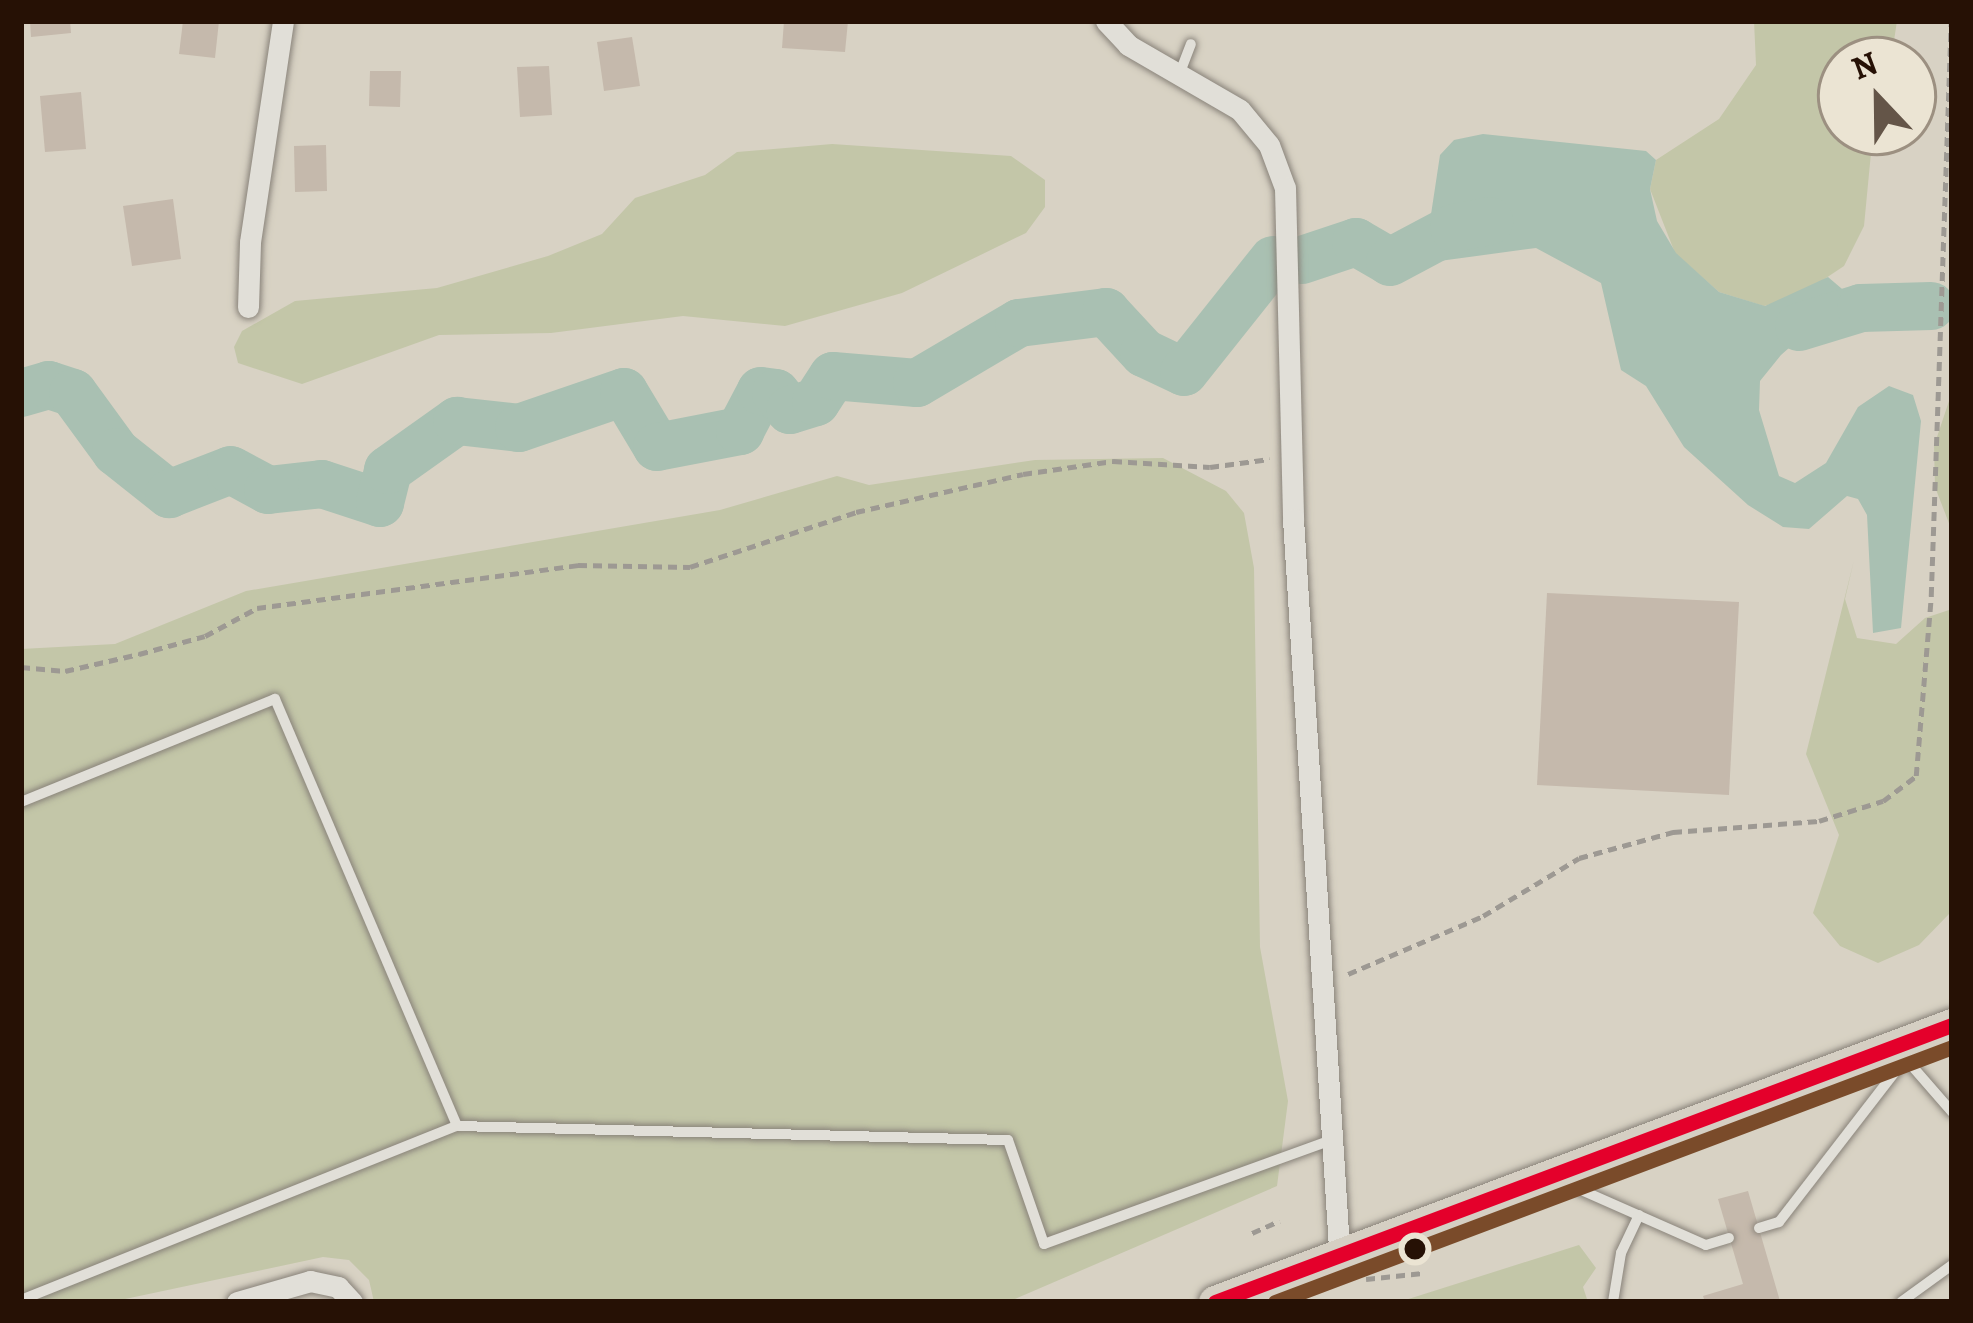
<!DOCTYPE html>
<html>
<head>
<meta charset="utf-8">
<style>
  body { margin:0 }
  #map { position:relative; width:1973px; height:1323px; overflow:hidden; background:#d8d2c4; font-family:Alegreya,serif }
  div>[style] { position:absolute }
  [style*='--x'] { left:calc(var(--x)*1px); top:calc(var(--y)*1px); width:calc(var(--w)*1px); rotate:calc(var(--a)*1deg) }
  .green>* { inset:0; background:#c3c6a8 }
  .water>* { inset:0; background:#a9c0b2 }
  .river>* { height:48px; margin:-24px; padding:0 24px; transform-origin:24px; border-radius:24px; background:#a9c0b2 }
  .building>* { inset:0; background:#c5b9ac }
  .path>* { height:4.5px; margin-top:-2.25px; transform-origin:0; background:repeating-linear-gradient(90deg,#9d9993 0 9px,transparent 0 15px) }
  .roads { filter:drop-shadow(0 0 3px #89837a) drop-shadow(0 0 3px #89837a) }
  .lane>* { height:10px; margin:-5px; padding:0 5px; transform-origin:5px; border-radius:5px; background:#e1dfd8 }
  .street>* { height:21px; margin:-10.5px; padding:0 10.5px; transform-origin:10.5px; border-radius:10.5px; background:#e1dfd8 }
  .primary>* { height:33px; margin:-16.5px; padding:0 16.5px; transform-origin:16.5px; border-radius:16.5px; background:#d5cfc3 }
  .bus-1>* { height:15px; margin:-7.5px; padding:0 7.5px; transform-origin:7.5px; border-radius:7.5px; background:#e4002b }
  .bus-2>* { height:15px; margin:-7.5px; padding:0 7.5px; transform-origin:7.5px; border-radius:7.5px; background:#7a4b2a }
  .dots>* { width:33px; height:33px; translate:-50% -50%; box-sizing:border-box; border:6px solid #ebe4d3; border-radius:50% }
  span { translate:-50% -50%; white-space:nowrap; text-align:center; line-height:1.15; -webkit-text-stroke:9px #ebe4d3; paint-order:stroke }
  .frame { position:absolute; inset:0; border:24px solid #261105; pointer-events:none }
  .north { position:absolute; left:1817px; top:36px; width:120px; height:120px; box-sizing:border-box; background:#ebe4d3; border:3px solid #9c9081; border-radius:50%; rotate:338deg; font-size:33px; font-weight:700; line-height:48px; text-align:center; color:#261105 }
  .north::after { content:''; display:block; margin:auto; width:42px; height:54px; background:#645548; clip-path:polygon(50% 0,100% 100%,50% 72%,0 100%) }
</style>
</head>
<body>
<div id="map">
  <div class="green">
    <div style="clip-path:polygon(1754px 21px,1897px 21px,1891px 60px,1841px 60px,1841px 132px,1873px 132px,1864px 226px,1844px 266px,1799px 296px,1764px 306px,1719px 292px,1675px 253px,1650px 189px,1656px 160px,1719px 119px,1756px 65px)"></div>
    <div style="clip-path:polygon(832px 144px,1011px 156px,1045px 180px,1045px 207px,1026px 233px,902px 293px,785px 326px,683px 316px,551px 333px,439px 335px,302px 384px,238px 363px,234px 347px,242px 331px,295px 301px,437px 288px,548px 256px,602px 234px,635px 198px,705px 175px,737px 152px)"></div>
    <div style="clip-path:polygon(1952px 392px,1952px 531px,1935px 487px,1934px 446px)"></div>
    <div style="clip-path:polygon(1163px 458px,1226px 491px,1244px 513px,1254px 568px,1260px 947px,1288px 1101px,1277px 1186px,1008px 1302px,374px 1302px,369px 1280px,349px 1260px,323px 1257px,111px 1302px,21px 1302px,21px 649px,115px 644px,246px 591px,720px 510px,837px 476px,869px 485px,1035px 460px)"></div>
    <div style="clip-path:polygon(1854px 560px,1845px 599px,1857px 638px,1896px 644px,1925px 618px,1952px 609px,1949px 914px,1919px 945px,1878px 963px,1840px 946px,1813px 913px,1839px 835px,1806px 754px)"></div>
    <div style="clip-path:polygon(1579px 1245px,1596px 1268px,1583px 1287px,1588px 1302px,1399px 1302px)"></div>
  </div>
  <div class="water">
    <div style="clip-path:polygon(1483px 134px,1646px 151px,1656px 160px,1650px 189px,1657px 221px,1676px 253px,1719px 292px,1765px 306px,1828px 277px,1855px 300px,1861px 308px,1846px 324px,1798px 340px,1781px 355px,1760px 381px,1759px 410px,1779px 476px,1795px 483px,1826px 463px,1858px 407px,1889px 386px,1913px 395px,1921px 421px,1901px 628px,1873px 633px,1867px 515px,1858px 499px,1847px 496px,1809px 529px,1783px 527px,1748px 505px,1684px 447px,1646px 386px,1621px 370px,1601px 283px,1536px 248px,1432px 262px,1425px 254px,1440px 155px,1454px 140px)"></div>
  </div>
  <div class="river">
    <div style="--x:1302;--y:260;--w:57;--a:-18.4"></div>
    <div style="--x:1356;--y:242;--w:39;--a:30"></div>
    <div style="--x:1390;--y:262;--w:72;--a:-28"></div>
    <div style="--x:1454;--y:228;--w:36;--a:-11"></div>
    <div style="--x:1799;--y:327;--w:65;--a:-17"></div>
    <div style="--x:1861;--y:308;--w:70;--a:-1.6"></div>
    <div style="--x:21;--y:393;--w:29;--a:-16"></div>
    <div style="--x:49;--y:385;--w:25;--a:18"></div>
    <div style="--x:73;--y:393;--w:73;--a:53.9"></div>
    <div style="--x:116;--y:452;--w:68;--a:38.4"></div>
    <div style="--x:169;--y:494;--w:66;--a:-21.2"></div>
    <div style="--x:231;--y:470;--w:42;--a:28.4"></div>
    <div style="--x:268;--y:490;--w:54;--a:-6.3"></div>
    <div style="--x:322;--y:484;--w:61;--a:18.1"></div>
    <div style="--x:380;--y:503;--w:34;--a:-76"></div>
    <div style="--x:388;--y:470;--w:85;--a:-35.4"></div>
    <div style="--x:457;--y:421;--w:62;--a:6.4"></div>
    <div style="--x:519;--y:428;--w:111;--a:-18.9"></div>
    <div style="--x:624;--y:392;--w:64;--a:59"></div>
    <div style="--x:657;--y:447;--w:85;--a:-10.9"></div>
    <div style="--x:740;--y:431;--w:45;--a:-62.3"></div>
    <div style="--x:761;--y:391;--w:15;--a:8"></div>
    <div style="--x:776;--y:393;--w:22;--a:51"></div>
    <div style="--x:790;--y:410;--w:27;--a:-17"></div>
    <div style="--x:816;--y:402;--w:31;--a:-57"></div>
    <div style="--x:833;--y:376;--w:84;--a:4.8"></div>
    <div style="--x:917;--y:383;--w:118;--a:-30.5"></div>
    <div style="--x:1019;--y:323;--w:88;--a:-7.2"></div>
    <div style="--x:1106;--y:312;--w:56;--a:47.2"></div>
    <div style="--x:1144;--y:353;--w:44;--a:25.4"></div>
    <div style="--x:1184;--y:372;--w:143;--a:-51.5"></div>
  </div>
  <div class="building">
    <div style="clip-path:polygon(30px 21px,70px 21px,71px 33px,31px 37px)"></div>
    <div style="clip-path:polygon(183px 21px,219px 21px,215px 58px,179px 54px)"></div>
    <div style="clip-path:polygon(784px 21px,848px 21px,845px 52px,782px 48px)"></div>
    <div style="clip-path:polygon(632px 37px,640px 86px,604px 91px,597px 42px)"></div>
    <div style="clip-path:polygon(549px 66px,552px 115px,520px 117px,517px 67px)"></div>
    <div style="clip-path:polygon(370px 71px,401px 71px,400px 107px,369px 106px)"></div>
    <div style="clip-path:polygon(81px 92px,86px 149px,45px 152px,40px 96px)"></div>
    <div style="clip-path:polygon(326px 145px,327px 191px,295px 192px,294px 146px)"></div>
    <div style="clip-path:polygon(173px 199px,181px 259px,132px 266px,123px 206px)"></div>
    <div style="clip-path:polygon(1547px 593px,1739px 602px,1729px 795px,1537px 785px)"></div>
    <div style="clip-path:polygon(1748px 1191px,1780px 1301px,1705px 1302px,1703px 1296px,1743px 1284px,1718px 1199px)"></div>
  </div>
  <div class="path">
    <div style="--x:21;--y:667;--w:44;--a:5.2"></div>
    <div style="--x:65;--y:671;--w:76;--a:-12.9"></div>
    <div style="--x:139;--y:654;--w:68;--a:-15.3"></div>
    <div style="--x:205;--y:636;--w:59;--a:-28.3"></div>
    <div style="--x:257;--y:608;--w:324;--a:-7.6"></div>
    <div style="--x:578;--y:565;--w:112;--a:1"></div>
    <div style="--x:690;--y:567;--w:175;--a:-18.3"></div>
    <div style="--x:856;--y:512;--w:171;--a:-12.8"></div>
    <div style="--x:1023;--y:474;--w:91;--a:-8.2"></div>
    <div style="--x:1113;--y:461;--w:97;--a:3.5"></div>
    <div style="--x:1210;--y:467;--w:60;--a:-7.7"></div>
    <div style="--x:1348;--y:974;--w:147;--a:-23.2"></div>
    <div style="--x:1483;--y:916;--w:112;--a:-31.1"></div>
    <div style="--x:1579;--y:858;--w:98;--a:-15.5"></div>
    <div style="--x:1673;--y:832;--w:146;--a:-4.3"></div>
    <div style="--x:1819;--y:821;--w:67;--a:-17.4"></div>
    <div style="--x:1883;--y:801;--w:41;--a:-37.1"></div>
    <div style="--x:1916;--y:776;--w:181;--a:-85.2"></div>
    <div style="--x:1931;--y:596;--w:575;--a:-88.01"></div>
    <div style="--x:1252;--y:1233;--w:30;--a:-24"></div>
    <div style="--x:1366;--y:1279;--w:57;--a:-6"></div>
  </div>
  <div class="roads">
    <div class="lane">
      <div style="--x:1179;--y:75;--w:33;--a:-69"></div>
      <div style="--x:21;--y:802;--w:274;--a:-22.1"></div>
      <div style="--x:275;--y:699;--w:464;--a:66.9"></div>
      <div style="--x:457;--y:1126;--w:551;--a:1.46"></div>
      <div style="--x:1008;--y:1140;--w:110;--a:70.9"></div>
      <div style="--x:1044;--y:1244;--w:305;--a:-19.9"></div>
      <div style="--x:1905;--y:1058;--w:72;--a:49"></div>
      <div style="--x:1563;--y:1182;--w:156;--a:23.8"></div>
      <div style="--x:1706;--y:1245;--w:24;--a:-17"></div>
      <div style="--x:1759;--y:1228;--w:21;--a:-17"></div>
      <div style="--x:1779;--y:1222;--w:216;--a:-52.3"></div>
      <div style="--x:21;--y:1300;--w:469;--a:-21.8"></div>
      <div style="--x:1613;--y:1302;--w:50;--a:-80.7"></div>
      <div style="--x:1621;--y:1253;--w:42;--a:-64.7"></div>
      <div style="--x:1901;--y:1302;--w:63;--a:-36"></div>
    </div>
    <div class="street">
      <div style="--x:1106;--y:21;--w:33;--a:47"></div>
      <div style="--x:1128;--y:45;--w:129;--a:30.1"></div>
      <div style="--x:1240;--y:110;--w:45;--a:50.4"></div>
      <div style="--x:1269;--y:145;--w:46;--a:69.6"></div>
      <div style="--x:1285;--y:188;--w:331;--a:88.6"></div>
      <div style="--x:1293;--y:519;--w:731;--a:86.39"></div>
      <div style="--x:248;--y:307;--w:65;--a:-88.2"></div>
      <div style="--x:250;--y:242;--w:223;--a:-81.5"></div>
      <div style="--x:237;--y:1302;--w:76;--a:-16"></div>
      <div style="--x:310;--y:1281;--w:29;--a:12"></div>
      <div style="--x:338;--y:1287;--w:21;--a:47"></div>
    </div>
    <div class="primary">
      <div style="--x:1215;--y:1302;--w:787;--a:-20.6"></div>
    </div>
  </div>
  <div class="bus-1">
    <div style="--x:1215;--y:1302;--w:787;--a:-20.6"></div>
  </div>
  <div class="bus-2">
    <div style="--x:1275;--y:1302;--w:723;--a:-20.64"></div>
  </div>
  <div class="dots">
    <div style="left:1415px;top:1249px;background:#261105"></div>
  </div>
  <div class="frame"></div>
  <div class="north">N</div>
</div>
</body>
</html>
